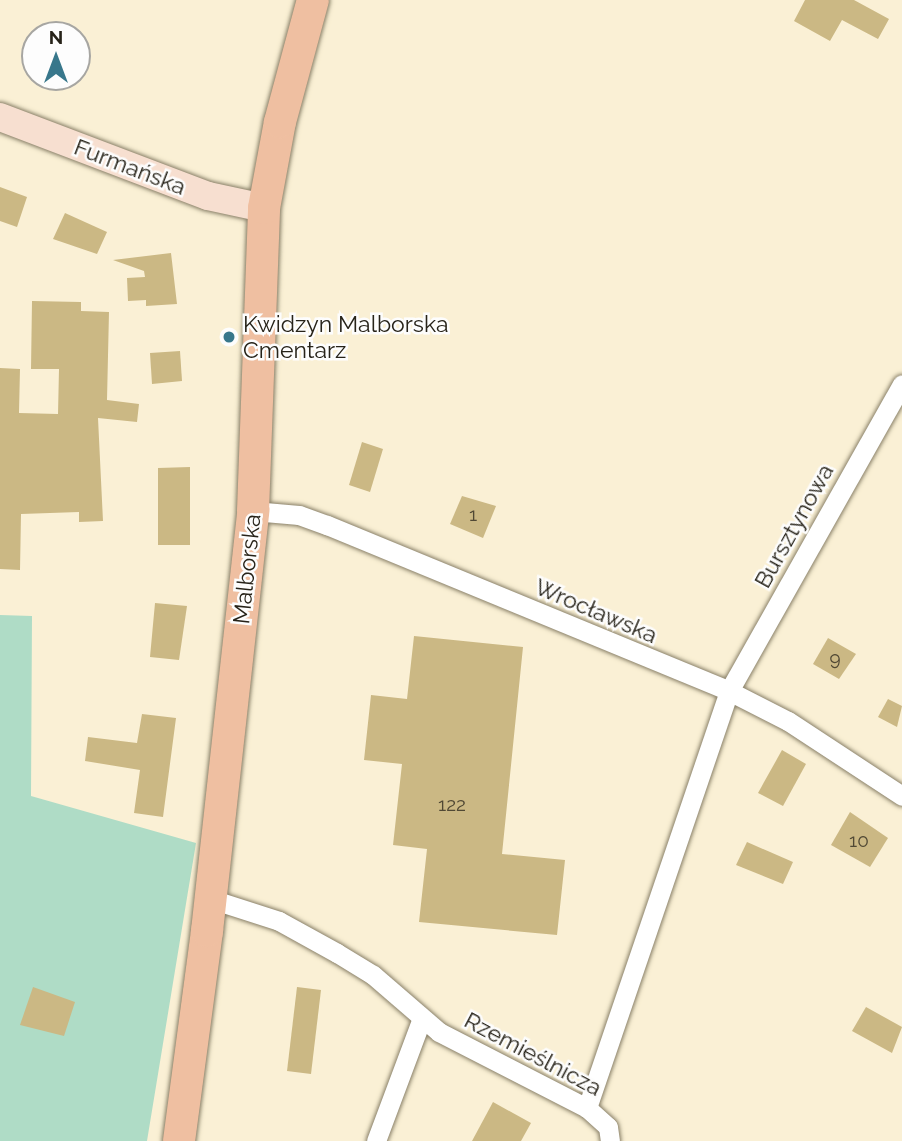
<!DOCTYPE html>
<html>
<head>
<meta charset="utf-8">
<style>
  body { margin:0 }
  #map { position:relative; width:902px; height:1141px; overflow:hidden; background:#faf0d5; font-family:Raleway,sans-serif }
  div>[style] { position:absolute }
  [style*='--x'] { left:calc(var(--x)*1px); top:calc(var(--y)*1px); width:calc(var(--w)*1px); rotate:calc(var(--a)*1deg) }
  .green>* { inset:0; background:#afdcc6 }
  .building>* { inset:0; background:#cbb884 }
  .roads { filter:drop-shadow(0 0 2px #898068) drop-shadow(0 0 2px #898068) }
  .street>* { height:19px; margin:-9.5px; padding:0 9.5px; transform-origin:9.5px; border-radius:9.5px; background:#fff }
  .secondary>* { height:28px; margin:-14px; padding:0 14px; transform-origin:14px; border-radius:14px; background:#f7dfd0 }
  .primary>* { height:32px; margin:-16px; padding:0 16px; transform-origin:16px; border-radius:16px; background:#efbfa1 }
  .dots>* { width:19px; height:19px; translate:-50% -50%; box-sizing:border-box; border:4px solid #fdfdfd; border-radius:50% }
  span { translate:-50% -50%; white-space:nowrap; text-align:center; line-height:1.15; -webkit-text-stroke:5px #fdfdfd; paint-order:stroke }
  .number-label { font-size:19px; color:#504834 }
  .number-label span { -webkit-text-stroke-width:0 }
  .street-label { font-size:23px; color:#272319 }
  .poi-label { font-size:23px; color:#272319 }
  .left { translate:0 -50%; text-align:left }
  .north { position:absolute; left:21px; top:21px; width:70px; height:70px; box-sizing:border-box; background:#fdfdfd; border:2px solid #a7a6a2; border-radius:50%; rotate:0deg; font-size:19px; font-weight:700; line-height:28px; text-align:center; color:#272319 }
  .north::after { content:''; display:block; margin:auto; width:24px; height:32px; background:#38778b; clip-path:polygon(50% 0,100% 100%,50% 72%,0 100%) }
</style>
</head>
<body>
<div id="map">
  <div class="green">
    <div style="clip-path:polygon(0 615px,32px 616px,31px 796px,196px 843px,147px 1141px,0 1141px)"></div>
  </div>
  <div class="building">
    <div style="clip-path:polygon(805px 0,854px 0,889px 19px,878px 39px,842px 20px,830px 41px,794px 21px)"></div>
    <div style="clip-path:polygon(0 187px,27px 197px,17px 227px,0 221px)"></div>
    <div style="clip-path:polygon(65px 213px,107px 232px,97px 254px,53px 239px)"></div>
    <div style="clip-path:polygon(171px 253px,177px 304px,146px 306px,146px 300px,128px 301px,127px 278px,145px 277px,144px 271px,113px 260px)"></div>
    <div style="clip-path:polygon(32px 301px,81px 302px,81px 311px,109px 312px,107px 400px,139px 404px,137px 422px,98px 418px,103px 521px,79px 522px,79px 512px,21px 514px,20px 570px,0 569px,0 368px,20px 369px,19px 413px,58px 414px,59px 369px,31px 369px)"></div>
    <div style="clip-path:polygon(180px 351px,182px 381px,152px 384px,150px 353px)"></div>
    <div style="clip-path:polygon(362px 442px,383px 449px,370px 492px,349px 485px)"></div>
    <div style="clip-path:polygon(190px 467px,190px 545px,158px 545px,158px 468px)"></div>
    <div style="clip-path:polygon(462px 496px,496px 506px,483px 538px,450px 524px)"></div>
    <div style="clip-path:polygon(155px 603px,187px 606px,179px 660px,150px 657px)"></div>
    <div style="clip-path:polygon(414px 636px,523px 647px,502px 854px,565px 860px,557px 935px,419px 922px,427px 849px,393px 845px,402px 764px,364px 760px,371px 695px,407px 699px)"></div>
    <div style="clip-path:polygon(828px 638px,856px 654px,839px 679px,813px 664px)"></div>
    <div style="clip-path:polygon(888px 699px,902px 706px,897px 727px,878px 717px)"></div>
    <div style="clip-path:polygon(142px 714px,176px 718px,163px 817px,134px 813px,140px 770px,85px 761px,88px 737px,137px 743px)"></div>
    <div style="clip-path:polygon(782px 750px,806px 764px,783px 806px,758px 793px)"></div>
    <div style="clip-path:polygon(850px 812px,888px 838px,870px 867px,831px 845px)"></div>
    <div style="clip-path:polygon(747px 842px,793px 862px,783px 884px,736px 865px)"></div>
    <div style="clip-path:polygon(33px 987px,75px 1002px,64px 1036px,20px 1025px)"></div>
    <div style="clip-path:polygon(297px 987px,321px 990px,311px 1074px,287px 1071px)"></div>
    <div style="clip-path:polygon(866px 1007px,902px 1027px,892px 1053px,852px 1031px)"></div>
    <div style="clip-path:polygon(493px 1102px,531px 1123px,521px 1141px,472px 1141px)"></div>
  </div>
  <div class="roads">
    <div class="street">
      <div style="--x:253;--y:511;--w:46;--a:5"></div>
      <div style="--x:299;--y:515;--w:30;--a:20"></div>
      <div style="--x:327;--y:525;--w:435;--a:22.4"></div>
      <div style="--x:729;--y:691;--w:66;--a:27"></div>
      <div style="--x:788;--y:721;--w:136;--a:33.3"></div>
      <div style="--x:211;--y:899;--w:71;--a:17.9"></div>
      <div style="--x:279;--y:921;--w:66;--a:28.9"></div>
      <div style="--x:337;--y:953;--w:42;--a:31.4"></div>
      <div style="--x:373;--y:975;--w:87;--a:40.8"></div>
      <div style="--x:439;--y:1032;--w:166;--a:27.2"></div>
      <div style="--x:587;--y:1108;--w:28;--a:42"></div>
      <div style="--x:608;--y:1127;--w:14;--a:82"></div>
      <div style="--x:587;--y:1108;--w:441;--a:-71.2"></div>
      <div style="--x:729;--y:691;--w:352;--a:-60.6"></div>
      <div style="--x:376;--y:1141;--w:131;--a:-69.5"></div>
    </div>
    <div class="secondary">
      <div style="--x:0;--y:117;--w:222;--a:20.8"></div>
      <div style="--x:208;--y:196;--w:57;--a:12.1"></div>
    </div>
    <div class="primary">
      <div style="--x:179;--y:1141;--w:212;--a:-82.4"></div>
      <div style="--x:207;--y:931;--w:423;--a:-83.7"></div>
      <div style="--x:253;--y:511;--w:303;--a:-87.9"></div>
      <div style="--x:264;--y:208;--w:87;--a:-79.5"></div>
      <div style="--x:280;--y:122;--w:126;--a:-74.9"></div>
    </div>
  </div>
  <div class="dots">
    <div style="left:229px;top:337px;background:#38778b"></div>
  </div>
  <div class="number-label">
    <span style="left:473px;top:515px">1</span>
    <span style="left:835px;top:659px">9</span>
    <span style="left:452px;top:805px">122</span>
    <span style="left:859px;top:841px">10</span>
  </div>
  <div class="street-label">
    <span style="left:130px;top:167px;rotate:21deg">Furmańska</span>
    <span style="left:794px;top:526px;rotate:-61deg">Bursztynowa</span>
    <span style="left:247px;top:569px;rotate:-84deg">Malborska</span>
    <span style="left:596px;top:611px;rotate:23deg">Wrocławska</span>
    <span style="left:533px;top:1054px;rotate:28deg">Rzemieślnicza</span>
  </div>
  <div class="poi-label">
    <span class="left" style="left:243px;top:337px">Kwidzyn Malborska<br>Cmentarz</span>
  </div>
  <div class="north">N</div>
</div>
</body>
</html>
